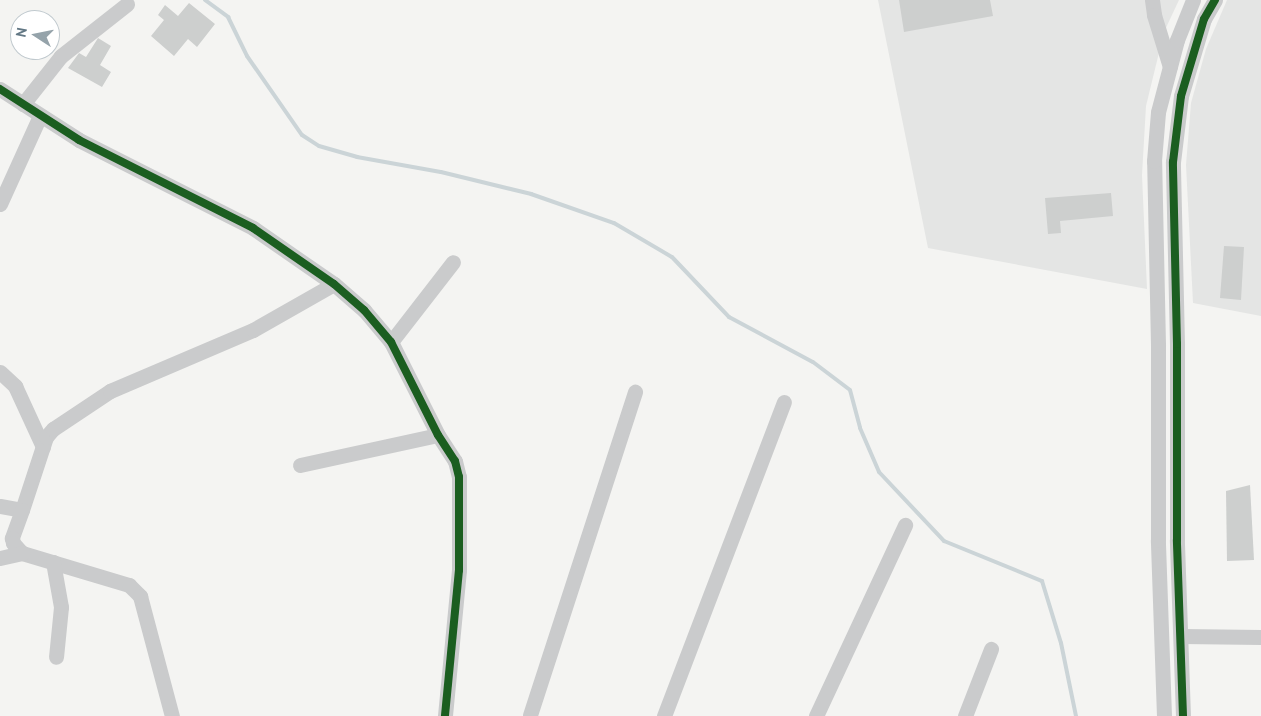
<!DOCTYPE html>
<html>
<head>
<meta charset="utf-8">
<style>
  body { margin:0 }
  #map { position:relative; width:1261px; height:716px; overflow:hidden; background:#f4f4f2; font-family:"PT Sans",sans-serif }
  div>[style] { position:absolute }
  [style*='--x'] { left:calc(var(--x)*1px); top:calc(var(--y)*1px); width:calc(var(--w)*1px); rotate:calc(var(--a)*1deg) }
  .built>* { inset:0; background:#e4e5e4 }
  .stream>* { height:4px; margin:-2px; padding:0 2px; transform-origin:2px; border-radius:2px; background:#cbd4d7 }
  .building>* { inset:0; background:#cdcfce }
  .minor>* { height:15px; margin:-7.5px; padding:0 7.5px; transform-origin:7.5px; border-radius:7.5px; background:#cacbcc }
  .cycleway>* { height:8px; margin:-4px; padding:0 4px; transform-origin:4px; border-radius:4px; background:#1b5e20 }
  span { translate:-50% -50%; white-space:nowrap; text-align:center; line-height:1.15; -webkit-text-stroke:5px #fff; paint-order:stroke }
  .north { position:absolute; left:10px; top:10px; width:50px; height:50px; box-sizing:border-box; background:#fff; border:1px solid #c0c9ce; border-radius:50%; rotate:281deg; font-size:14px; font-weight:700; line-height:20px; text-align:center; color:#627784 }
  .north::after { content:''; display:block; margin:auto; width:18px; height:22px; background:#95a3aa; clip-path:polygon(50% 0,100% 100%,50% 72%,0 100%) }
</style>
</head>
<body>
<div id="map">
  <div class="built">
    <div style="clip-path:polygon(878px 0,1179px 0,1164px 32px,1146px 106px,1142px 175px,1147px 289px,928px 248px)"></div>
    <div style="clip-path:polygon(1227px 0,1261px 0,1261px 316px,1193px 303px,1186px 165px,1191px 103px,1206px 49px)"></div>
  </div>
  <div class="stream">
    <div style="--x:205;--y:0;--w:29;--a:36"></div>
    <div style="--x:228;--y:17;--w:43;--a:64"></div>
    <div style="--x:247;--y:56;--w:96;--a:55.2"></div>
    <div style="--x:302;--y:135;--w:20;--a:33"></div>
    <div style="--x:319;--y:146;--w:40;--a:16"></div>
    <div style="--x:357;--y:157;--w:85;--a:10.1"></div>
    <div style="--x:441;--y:172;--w:93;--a:13.7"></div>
    <div style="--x:531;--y:194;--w:88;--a:19.3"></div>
    <div style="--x:614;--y:223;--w:67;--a:30.4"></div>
    <div style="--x:672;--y:257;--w:83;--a:46.5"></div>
    <div style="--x:729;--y:317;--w:95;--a:28.2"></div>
    <div style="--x:813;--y:362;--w:46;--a:37.1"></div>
    <div style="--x:850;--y:390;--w:39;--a:75"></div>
    <div style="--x:860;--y:428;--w:48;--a:66.6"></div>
    <div style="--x:879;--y:472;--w:95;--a:46.7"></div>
    <div style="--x:944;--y:541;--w:106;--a:22.2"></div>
    <div style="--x:1042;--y:581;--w:65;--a:73"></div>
    <div style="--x:1061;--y:643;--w:75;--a:78.4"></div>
  </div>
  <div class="building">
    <div style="clip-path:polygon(899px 0,990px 0,993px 16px,904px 32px)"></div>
    <div style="clip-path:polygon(189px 3px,215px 24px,197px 47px,188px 39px,174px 56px,151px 36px,164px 20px,158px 15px,165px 5px,178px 16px)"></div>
    <div style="clip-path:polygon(98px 38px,111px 46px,100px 65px,111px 72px,102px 87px,68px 68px,79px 53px,86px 57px)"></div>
    <div style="clip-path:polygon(1111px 193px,1113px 216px,1060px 221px,1061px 233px,1048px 234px,1045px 198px)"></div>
    <div style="clip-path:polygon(1224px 246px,1244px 247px,1241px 300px,1220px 298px)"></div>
    <div style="clip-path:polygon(1250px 485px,1254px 560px,1227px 561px,1226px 491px)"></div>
  </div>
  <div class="minor">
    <div style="--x:1152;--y:0;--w:15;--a:82"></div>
    <div style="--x:1154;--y:15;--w:54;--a:72.9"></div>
    <div style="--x:0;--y:89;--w:94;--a:32.8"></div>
    <div style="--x:79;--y:140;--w:195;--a:26.8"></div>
    <div style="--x:253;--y:228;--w:98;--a:34.7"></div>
    <div style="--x:334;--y:284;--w:40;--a:41"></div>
    <div style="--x:364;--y:310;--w:42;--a:49.8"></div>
    <div style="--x:391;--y:342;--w:104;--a:63.2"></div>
    <div style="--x:438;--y:435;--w:31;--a:57"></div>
    <div style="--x:455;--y:461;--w:16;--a:76"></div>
    <div style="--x:459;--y:477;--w:93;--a:90"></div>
    <div style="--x:459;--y:570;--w:147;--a:95.5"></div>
    <div style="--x:23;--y:104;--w:61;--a:-51.6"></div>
    <div style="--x:61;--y:56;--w:84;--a:-38.2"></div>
    <div style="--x:0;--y:204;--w:97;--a:-65.6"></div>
    <div style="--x:391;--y:342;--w:101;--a:-52.2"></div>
    <div style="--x:0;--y:372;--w:21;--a:43"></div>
    <div style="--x:15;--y:386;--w:67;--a:65.3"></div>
    <div style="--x:300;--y:465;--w:141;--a:-12.3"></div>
    <div style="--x:0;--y:506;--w:22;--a:10"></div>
    <div style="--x:22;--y:510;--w:77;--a:-71.8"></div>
    <div style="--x:46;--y:437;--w:11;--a:-49"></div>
    <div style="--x:53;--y:429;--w:69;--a:-33.7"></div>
    <div style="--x:110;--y:391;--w:155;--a:-23.1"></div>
    <div style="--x:253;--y:330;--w:93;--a:-29.6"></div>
    <div style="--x:22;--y:510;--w:30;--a:110"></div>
    <div style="--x:12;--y:538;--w:5;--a:79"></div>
    <div style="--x:13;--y:543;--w:13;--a:48"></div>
    <div style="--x:22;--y:553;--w:112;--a:16.7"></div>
    <div style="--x:129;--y:585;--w:16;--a:45"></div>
    <div style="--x:140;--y:596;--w:124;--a:75.1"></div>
    <div style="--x:0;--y:558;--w:23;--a:-13"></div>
    <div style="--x:53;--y:562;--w:46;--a:79.9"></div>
    <div style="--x:61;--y:607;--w:50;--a:95.7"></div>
    <div style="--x:1182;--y:636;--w:79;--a:0.7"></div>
    <div style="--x:530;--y:715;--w:340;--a:-72"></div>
    <div style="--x:664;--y:716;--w:336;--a:-69.1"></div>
    <div style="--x:816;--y:716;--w:211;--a:-65"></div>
    <div style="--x:965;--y:716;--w:72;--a:-68.8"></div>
    <div style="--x:1164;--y:716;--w:176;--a:-92"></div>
    <div style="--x:1158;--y:540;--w:195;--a:-90"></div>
    <div style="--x:1158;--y:345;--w:184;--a:-91.2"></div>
    <div style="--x:1154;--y:161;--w:49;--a:-85.3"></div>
    <div style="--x:1158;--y:112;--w:74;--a:-75.2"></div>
    <div style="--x:1177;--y:40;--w:43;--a:-68.2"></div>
    <div style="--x:1183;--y:716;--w:176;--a:-92"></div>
    <div style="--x:1177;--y:540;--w:196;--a:-90"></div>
    <div style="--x:1177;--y:344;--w:182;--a:-91.3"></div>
    <div style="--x:1173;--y:162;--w:66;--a:-83.1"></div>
    <div style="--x:1181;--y:96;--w:80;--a:-73.4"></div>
    <div style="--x:1204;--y:19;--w:22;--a:-60"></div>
  </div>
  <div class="cycleway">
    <div style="--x:0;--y:89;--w:94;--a:32.8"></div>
    <div style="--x:79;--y:140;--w:195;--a:26.8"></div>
    <div style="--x:253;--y:228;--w:98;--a:34.7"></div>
    <div style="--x:334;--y:284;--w:40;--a:41"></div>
    <div style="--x:364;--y:310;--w:42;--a:49.8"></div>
    <div style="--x:391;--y:342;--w:104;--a:63.2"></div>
    <div style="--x:438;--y:435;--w:31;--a:57"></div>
    <div style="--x:455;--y:461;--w:16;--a:76"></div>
    <div style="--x:459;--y:477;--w:93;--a:90"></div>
    <div style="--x:459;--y:570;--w:147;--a:95.5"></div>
    <div style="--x:1183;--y:716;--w:176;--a:-92"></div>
    <div style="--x:1177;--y:540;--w:196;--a:-90"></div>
    <div style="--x:1177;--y:344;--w:182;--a:-91.3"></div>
    <div style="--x:1173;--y:162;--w:66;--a:-83.1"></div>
    <div style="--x:1181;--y:96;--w:80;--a:-73.4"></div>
    <div style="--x:1204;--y:19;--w:22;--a:-60"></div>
  </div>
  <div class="north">N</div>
</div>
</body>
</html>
